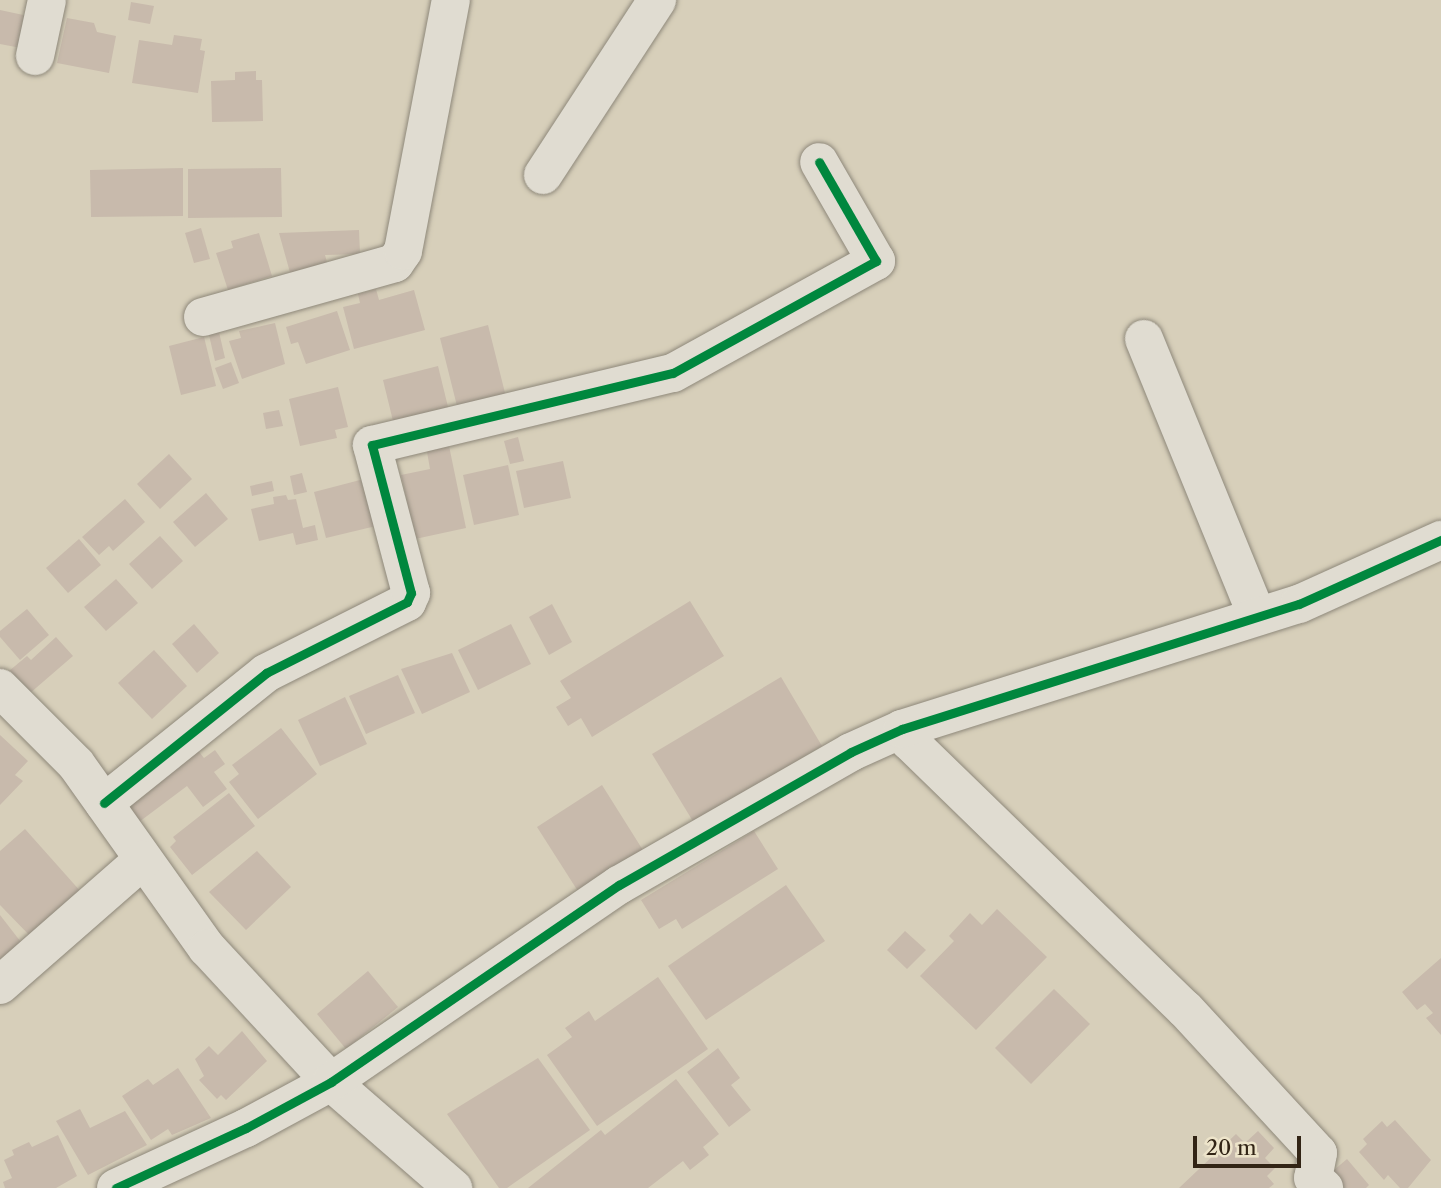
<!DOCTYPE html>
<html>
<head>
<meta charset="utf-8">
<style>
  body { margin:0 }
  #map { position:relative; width:1441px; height:1188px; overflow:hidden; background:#d7cfba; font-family:"Libre Caslon Text",serif }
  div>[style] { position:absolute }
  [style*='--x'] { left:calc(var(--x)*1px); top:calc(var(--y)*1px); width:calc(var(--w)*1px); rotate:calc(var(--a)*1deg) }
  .building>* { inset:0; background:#c8baac }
  .roads { filter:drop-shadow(0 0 2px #8e887a) drop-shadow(0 0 2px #8e887a) }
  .minor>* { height:38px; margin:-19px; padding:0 19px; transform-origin:19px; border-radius:19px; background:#e0dcd1 }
  .cycleway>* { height:9px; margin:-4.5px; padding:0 4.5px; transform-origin:4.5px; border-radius:4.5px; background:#00873e }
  span { translate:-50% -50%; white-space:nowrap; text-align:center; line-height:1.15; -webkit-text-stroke:5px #ede4ca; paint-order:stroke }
  .scale { position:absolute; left:1193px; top:1136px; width:108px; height:32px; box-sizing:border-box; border:4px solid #322415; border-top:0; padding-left:9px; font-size:21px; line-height:24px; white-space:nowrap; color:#322415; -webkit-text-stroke:5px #ede4ca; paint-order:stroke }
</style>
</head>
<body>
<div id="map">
  <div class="building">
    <div style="clip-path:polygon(131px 2px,154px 6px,150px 24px,128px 20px)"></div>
    <div style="clip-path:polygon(0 10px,28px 16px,21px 48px,0 44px)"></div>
    <div style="clip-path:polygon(67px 18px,94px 23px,97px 32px,116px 36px,109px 73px,57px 63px)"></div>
    <div style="clip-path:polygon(174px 35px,202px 39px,200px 50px,205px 51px,198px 93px,132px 83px,139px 40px,172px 45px)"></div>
    <div style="clip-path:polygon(256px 71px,256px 80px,262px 80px,263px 121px,212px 122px,211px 81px,235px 80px,235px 72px)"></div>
    <div style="clip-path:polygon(183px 168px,183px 216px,91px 217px,90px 170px)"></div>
    <div style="clip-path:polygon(281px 168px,282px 217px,188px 218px,188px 169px)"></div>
    <div style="clip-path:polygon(201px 228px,210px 259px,194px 263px,185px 233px)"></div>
    <div style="clip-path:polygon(359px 230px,360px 254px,325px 255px,328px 266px,291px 276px,279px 233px)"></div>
    <div style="clip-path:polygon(259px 233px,272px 276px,228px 290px,216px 253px,233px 248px,231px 241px)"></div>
    <div style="clip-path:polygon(376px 289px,379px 300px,414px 290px,425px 330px,354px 349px,343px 307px,360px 303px,358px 294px)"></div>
    <div style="clip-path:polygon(337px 311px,350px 350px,306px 364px,298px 342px,291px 344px,286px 327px)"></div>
    <div style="clip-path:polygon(275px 323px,285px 364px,242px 379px,229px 341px,241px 338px,239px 331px)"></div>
    <div style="clip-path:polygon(488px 325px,506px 397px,458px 410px,440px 338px)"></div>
    <div style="clip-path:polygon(219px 332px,225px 358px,215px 361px,209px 335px)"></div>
    <div style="clip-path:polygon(204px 337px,216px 386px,181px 395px,169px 346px)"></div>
    <div style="clip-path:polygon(231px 362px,239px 383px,223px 389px,215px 368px)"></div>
    <div style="clip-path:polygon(438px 366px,449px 411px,394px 425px,383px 380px)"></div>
    <div style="clip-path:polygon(338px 387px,348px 427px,335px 430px,337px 438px,300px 446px,289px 399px)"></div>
    <div style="clip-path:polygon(279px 410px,283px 426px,266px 429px,263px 413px)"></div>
    <div style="clip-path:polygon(518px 437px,524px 461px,510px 464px,504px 441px)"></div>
    <div style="clip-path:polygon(448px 441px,466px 528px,415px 539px,401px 475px,430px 469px,426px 446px)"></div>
    <div style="clip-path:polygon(169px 454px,192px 479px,160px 509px,137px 484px)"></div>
    <div style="clip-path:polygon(563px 461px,571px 498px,524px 508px,516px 471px)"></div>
    <div style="clip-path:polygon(508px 465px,519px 515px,474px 525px,463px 475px)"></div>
    <div style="clip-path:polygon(302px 473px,307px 492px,294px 495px,290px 476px)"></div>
    <div style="clip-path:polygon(364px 479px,376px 526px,326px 538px,314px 492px)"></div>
    <div style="clip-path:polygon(272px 481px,274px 491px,252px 496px,250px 486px)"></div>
    <div style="clip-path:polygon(206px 493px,228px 519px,195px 547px,173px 522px)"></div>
    <div style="clip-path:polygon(286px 495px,288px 500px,296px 499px,303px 528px,315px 525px,318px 540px,296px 545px,293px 533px,259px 541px,251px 509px,274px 504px,273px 497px)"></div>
    <div style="clip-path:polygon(125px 499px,145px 522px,113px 551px,109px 546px,99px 555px,82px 537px)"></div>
    <div style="clip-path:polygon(160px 536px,183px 561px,152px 589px,129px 564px)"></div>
    <div style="clip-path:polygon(79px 539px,101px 565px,68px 593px,46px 568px)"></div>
    <div style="clip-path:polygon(116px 579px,138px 603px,106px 631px,84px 607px)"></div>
    <div style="clip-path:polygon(690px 601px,724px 656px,592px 737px,581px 718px,568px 726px,556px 707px,571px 698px,560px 681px)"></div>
    <div style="clip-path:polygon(552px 604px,572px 642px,549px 655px,529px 617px)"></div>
    <div style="clip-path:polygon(27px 609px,49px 635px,20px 660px,0 637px,0 631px)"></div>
    <div style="clip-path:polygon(194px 624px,219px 653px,197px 673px,172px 644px)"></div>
    <div style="clip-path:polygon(511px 624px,531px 664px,478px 690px,458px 650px)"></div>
    <div style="clip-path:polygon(56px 637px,73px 656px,29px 694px,9px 671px,27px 656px,31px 660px)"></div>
    <div style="clip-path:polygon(154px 650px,187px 686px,152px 719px,118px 683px)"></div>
    <div style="clip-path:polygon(452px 653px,470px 692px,422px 714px,401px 669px)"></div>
    <div style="clip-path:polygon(398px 675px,415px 713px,366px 734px,349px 696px)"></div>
    <div style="clip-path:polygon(781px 677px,822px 746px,694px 823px,652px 754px)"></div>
    <div style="clip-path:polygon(345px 697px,367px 744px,320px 766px,298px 720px)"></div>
    <div style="clip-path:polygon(281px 728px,317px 774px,258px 819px,229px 782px,239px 774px,232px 765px)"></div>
    <div style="clip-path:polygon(0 735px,28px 761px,15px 775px,23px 781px,0 805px)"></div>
    <div style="clip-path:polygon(196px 748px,204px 758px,215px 750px,225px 764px,214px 772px,227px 789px,203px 807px,187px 786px,139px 822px,127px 806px)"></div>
    <div style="clip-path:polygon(602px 785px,646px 855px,581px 896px,537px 827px)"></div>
    <div style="clip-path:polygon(229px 793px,255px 826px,192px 875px,170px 847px,176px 841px,173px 837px)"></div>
    <div style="clip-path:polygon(25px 829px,82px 893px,34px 940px,0 905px,0 851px)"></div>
    <div style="clip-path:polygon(754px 831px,778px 869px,682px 929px,676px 919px,659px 929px,641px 900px)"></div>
    <div style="clip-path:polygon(257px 851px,291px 887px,246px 930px,209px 892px)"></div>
    <div style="clip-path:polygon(786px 885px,825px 941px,706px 1020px,668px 966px)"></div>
    <div style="clip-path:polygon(997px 909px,1047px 957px,976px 1030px,920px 976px,954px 941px,949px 936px,970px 913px,982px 925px)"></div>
    <div style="clip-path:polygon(0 915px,24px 946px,0 965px)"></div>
    <div style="clip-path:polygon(905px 931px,926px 950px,907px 969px,887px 950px)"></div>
    <div style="clip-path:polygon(1441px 958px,1441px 1035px,1426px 1018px,1433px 1013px,1425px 1004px,1417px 1010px,1402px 992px)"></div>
    <div style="clip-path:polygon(368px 971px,398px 1007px,346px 1049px,317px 1014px)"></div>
    <div style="clip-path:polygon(658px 977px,708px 1049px,597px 1126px,547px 1055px,572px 1037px,565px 1028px,589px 1011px,595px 1021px)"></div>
    <div style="clip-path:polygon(1054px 989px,1090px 1024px,1031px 1084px,995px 1048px)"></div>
    <div style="clip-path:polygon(242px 1031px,267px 1061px,226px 1100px,221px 1095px,217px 1099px,199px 1080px,204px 1076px,195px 1059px,209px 1046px,218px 1055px)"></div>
    <div style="clip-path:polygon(718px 1048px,740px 1078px,731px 1085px,751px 1110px,729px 1127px,687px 1072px)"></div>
    <div style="clip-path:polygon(538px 1058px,590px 1130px,507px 1188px,499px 1188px,447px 1114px)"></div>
    <div style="clip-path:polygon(178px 1068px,211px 1118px,172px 1135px,168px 1129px,151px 1140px,122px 1096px,148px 1079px,153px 1085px)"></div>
    <div style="clip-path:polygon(676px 1079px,719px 1134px,703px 1147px,709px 1155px,690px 1170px,683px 1161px,648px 1188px,528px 1188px,601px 1130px,605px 1135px)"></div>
    <div style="clip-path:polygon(80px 1109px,90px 1128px,125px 1111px,147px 1145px,88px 1175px,56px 1121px)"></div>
    <div style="clip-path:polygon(1395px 1120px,1431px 1160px,1408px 1188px,1400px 1188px,1388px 1175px,1384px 1180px,1359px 1152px,1367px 1144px,1363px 1139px,1382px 1121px,1387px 1127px)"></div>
    <div style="clip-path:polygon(1258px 1131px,1274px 1148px,1265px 1158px,1275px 1168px,1267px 1176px,1274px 1184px,1269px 1188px,1179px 1188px,1236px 1134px,1245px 1143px)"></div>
    <div style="clip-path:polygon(58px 1135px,77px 1176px,56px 1188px,5px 1188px,3px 1182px,12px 1178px,4px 1160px,14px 1155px,12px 1150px,29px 1142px,32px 1147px)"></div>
    <div style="clip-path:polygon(1347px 1159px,1369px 1185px,1366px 1188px,1338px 1188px,1327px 1176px)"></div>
  </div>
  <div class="roads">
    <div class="minor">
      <div style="--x:35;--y:56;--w:57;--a:-77.9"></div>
      <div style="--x:543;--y:175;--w:209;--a:-56.9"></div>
      <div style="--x:203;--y:317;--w:199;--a:-15.7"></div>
      <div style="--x:395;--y:263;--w:14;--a:-56"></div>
      <div style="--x:403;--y:251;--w:256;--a:-79.2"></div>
      <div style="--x:1144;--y:339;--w:299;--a:67.8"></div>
      <div style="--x:0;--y:688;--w:107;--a:45"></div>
      <div style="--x:76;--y:764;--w:226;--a:54.6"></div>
      <div style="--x:207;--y:948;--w:183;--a:47.2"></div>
      <div style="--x:331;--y:1082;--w:162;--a:41"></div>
      <div style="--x:902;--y:729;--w:14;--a:60"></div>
      <div style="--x:909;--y:741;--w:385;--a:44.2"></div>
      <div style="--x:1185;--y:1009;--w:196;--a:47.3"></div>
      <div style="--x:1318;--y:1153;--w:25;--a:101"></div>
      <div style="--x:1313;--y:1178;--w:15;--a:42"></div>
      <div style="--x:104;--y:803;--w:208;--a:-38.7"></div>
      <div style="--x:266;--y:673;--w:158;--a:-26.7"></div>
      <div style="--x:407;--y:602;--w:10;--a:-66"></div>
      <div style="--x:411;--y:593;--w:153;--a:-104.8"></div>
      <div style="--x:372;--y:445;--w:309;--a:-13.5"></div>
      <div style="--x:673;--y:373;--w:232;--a:-28.9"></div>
      <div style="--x:876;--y:261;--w:114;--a:-119.9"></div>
      <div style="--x:0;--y:985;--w:190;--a:-41.2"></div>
      <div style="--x:116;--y:1188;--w:143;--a:-24.8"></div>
      <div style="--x:246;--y:1128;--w:97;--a:-28.4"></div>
      <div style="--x:331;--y:1082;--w:349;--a:-34.4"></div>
      <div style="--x:619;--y:885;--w:267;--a:-29.8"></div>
      <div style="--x:851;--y:752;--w:56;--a:-24.3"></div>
      <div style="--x:902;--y:729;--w:416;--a:-17.5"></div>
      <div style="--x:1299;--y:604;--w:156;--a:-24.3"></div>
    </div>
  </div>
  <div class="cycleway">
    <div style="--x:104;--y:803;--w:208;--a:-38.7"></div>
    <div style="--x:266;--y:673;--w:158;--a:-26.7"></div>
    <div style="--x:407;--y:602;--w:10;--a:-66"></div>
    <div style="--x:411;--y:593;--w:153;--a:-104.8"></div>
    <div style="--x:372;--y:445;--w:309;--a:-13.5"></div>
    <div style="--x:673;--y:373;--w:232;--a:-28.9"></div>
    <div style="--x:876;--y:261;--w:114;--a:-119.9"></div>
    <div style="--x:116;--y:1188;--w:143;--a:-24.8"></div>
    <div style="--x:246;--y:1128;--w:97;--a:-28.4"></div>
    <div style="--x:331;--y:1082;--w:349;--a:-34.4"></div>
    <div style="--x:619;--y:885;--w:267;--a:-29.8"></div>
    <div style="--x:851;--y:752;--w:56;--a:-24.3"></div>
    <div style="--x:902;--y:729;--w:416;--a:-17.5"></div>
    <div style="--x:1299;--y:604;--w:156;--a:-24.3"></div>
  </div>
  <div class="scale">20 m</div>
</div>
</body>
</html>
